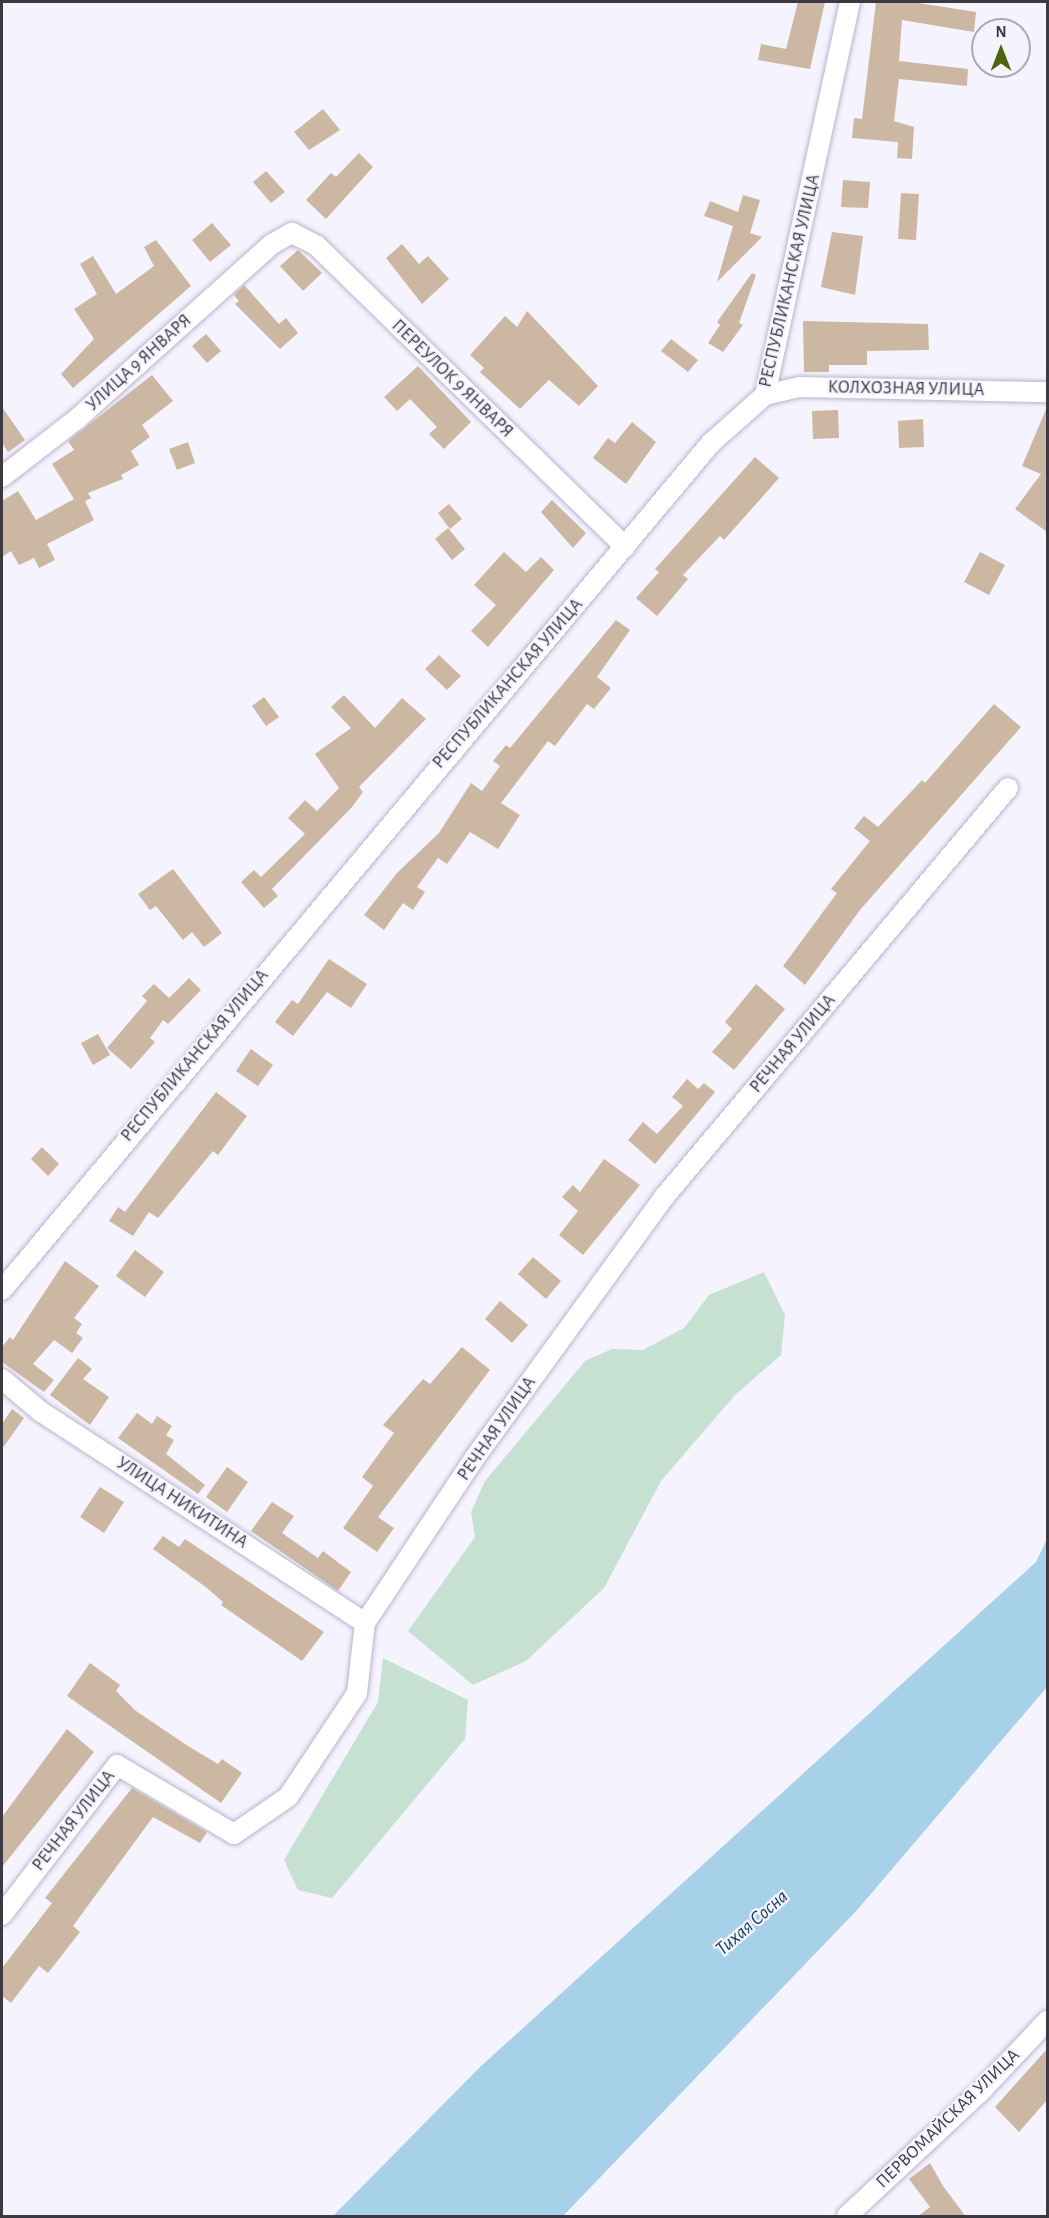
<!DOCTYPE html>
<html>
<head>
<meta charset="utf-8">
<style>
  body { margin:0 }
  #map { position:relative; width:1049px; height:2218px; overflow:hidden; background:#f5f3fe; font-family:"Alegreya Sans",sans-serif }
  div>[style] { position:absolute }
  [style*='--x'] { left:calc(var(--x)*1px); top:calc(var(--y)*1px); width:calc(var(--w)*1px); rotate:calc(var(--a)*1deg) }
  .green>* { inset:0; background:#c6e0d2 }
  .water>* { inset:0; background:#a7d0e9 }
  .building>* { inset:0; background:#ccb7a3 }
  .roads { filter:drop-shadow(0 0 2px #bab3cd) drop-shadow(0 0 2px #bab3cd) }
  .minor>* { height:20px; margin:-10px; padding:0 10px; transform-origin:10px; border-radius:10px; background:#fff }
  span { translate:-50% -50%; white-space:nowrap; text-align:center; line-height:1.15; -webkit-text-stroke:4.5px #f5f3fe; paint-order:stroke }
  .street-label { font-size:18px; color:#3c3943 }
  .water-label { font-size:20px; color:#0b3f59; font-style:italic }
  .frame { position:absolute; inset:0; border:3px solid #3c3943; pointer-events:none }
  .north { position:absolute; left:971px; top:18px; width:60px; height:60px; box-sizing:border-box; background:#f5f3fe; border:2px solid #aba9b3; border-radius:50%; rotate:0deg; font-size:16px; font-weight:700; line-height:24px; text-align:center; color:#3c3943 }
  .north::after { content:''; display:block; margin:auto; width:21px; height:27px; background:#4f6410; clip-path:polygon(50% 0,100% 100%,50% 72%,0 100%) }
</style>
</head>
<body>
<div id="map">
  <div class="green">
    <div style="clip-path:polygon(764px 1272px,785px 1315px,781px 1355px,735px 1395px,661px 1481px,604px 1588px,526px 1661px,473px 1685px,408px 1631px,475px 1537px,471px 1512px,485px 1481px,585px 1361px,612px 1349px,643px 1350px,684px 1328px,709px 1295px)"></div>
    <div style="clip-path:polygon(383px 1658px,468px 1700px,465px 1739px,332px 1898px,298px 1890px,284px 1860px,378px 1702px)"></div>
  </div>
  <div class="water">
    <div style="clip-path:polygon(1047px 1539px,1047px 1687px,858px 1909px,563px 2216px,333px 2216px,479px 2068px,1036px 1562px)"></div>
  </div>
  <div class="building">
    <div style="clip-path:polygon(798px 2px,825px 2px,810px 69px,758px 60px,761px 44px,786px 49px)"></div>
    <div style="clip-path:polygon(876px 2px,912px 2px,976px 12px,974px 32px,902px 20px,899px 61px,968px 69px,967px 86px,899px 79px,894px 121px,914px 127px,912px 159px,897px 158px,898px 142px,852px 138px,854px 118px,862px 119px)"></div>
    <div style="clip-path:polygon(323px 109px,340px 130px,309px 150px,294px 132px)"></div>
    <div style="clip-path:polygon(359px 153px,373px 167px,326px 219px,306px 200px,331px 173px,336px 177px)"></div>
    <div style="clip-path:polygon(266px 171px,285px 192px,271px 203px,253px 182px)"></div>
    <div style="clip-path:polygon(843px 180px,870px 182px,868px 208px,841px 207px)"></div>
    <div style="clip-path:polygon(901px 193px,919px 194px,916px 240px,898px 239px)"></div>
    <div style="clip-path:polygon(743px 195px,760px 200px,750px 233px,762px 237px,717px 282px,733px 226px,704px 216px,710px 201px,738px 212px)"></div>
    <div style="clip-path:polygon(212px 223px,231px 245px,210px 262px,192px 240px)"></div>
    <div style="clip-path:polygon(832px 232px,863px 236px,855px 295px,821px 287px)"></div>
    <div style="clip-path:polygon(156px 240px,191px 286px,73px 388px,61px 374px,94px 339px,74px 309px,97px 294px,80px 264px,93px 256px,116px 294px,154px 266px,144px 247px)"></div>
    <div style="clip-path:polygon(402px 244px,419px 264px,428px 256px,449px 279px,422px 304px,386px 258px)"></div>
    <div style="clip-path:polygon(298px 250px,322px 273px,303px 291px,280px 266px)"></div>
    <div style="clip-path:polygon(752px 273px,756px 275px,739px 323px,743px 325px,723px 352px,708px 343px,720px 325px,717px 322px)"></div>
    <div style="clip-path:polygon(244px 285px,279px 324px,286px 318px,298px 333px,280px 349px,235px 304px,239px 301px,234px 295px)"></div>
    <div style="clip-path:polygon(527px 311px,598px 386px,579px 406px,549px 380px,520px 409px,480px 372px,484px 368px,470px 355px,505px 316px,517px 327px)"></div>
    <div style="clip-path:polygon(803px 321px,928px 324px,929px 350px,867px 351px,867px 365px,829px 365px,829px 372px,804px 372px)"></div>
    <div style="clip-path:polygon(206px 334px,221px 351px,207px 363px,192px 346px)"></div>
    <div style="clip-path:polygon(671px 339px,698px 360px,688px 372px,661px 351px)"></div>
    <div style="clip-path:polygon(418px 366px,471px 422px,444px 449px,429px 434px,437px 427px,410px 399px,397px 411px,384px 397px)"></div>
    <div style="clip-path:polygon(152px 375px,173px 401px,142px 425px,150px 437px,131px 451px,139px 465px,121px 475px,123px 479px,88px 493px,91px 498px,85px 501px,94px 520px,47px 544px,55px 560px,39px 568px,34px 558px,19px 565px,11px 551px,2px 557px,2px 501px,18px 491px,36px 520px,74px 499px,52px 464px,74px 450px,68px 441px)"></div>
    <div style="clip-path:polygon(2px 407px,25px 440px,8px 452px,2px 443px)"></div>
    <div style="clip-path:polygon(1047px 407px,1047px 532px,1015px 509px,1041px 474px,1022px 466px)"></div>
    <div style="clip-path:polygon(838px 410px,839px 438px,813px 439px,812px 411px)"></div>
    <div style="clip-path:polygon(923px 419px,924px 447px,899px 448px,898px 421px)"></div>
    <div style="clip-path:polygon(632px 422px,656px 442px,626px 484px,593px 458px,608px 438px,615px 443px)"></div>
    <div style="clip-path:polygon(188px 442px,195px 463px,177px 470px,169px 449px)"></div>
    <div style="clip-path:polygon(755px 457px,779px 478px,724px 540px,720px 536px,683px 575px,688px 579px,657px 616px,636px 598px,659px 572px,655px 569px)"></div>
    <div style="clip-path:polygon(552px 500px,586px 533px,573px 548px,541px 512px)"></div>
    <div style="clip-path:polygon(449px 504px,462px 519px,450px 529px,438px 513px)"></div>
    <div style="clip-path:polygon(448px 528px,465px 549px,452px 560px,435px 539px)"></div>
    <div style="clip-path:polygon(504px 552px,526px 572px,541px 557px,554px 570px,488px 647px,471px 631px,496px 605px,474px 585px)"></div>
    <div style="clip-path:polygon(980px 552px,1005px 565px,989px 595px,964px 582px)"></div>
    <div style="clip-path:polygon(616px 620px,630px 630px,597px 677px,611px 688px,594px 709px,587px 704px,555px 746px,548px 741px,501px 803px,520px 815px,498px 849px,470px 832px,447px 864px,438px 858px,417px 887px,425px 892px,413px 910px,403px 903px,384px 930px,364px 915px,397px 873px,439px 833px,471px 783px,482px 791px,500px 766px,493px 761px,506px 745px,510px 748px)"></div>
    <div style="clip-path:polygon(439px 655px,461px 676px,447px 690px,425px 669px)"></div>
    <div style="clip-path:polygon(344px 695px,375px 728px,402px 698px,426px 719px,359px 787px,363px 792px,352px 807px,272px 889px,278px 896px,264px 908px,241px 882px,254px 870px,261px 877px,305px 834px,288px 818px,305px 800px,317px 811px,339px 788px,315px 754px,351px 728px,331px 707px)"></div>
    <div style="clip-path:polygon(264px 697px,279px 717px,266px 726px,252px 706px)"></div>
    <div style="clip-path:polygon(994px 704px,1021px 727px,860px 910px,805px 985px,783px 966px,837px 893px,831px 889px,870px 841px,854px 828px,864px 816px,878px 827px,922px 780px,925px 783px)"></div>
    <div style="clip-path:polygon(173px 869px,222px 933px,204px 947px,192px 932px,183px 940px,156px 906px,150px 910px,138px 894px)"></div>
    <div style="clip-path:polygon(329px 959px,367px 984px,351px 1008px,327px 992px,293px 1036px,275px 1022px,292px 1000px,298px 1004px)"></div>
    <div style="clip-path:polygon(189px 978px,201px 990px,168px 1024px,163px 1020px,150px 1038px,155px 1042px,131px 1069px,107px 1048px,147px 1001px,142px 996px,154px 984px,169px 998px)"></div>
    <div style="clip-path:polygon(756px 984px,785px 1009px,734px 1070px,712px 1052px,732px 1029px,725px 1022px)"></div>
    <div style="clip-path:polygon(98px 1034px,110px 1055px,93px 1065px,81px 1043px)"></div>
    <div style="clip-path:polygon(251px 1049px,273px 1065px,258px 1086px,236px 1071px)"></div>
    <div style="clip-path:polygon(687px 1079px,698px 1089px,704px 1083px,715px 1092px,655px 1164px,628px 1140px,643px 1122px,657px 1134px,683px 1106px,672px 1097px)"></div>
    <div style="clip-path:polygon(216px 1092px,247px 1116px,218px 1155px,213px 1151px,158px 1218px,149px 1212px,133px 1236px,109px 1221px,118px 1207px,125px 1212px)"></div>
    <div style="clip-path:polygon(42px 1147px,59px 1164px,48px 1176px,31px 1159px)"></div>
    <div style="clip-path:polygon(604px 1159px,640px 1185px,583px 1255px,559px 1235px,578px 1211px,562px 1197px,573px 1185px,580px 1192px)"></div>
    <div style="clip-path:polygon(135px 1250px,164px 1272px,145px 1297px,116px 1276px)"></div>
    <div style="clip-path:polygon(533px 1257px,561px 1281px,546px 1299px,518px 1274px)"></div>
    <div style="clip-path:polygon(65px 1261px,99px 1286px,74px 1318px,82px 1324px,76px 1333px,83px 1338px,72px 1353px,54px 1340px,33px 1364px,54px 1380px,44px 1392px,2px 1362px,2px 1347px,10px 1337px,13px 1340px)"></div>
    <div style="clip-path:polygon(500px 1301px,528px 1325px,512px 1343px,485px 1319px)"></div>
    <div style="clip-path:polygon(462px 1347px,490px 1370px,378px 1517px,394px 1528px,377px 1552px,343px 1528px,373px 1486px,362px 1477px,394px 1433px,383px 1425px,423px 1379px,430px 1384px)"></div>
    <div style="clip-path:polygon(78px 1358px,92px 1369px,83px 1379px,109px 1397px,90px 1425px,50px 1395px)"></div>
    <div style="clip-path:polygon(12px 1409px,24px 1418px,2px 1449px,2px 1424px)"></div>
    <div style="clip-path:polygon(137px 1413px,152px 1424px,157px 1416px,172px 1426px,166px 1435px,174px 1440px,166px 1454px,205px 1485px,198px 1494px,118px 1438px)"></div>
    <div style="clip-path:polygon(227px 1467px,248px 1482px,227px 1512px,206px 1497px)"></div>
    <div style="clip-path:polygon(100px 1487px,124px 1502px,104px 1533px,80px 1517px)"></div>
    <div style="clip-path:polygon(272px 1502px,294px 1516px,282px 1533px,318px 1558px,323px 1551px,351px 1572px,338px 1591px,251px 1531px)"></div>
    <div style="clip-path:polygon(163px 1536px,179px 1547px,185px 1539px,324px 1632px,302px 1661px,221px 1605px,223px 1602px,207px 1588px,153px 1549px)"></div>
    <div style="clip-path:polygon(90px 1663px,120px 1685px,116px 1691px,136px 1711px,188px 1746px,218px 1764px,222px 1759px,242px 1773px,221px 1803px,67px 1696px)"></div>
    <div style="clip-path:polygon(67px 1729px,94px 1752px,2px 1867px,2px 1817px)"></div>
    <div style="clip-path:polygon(132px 1788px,207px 1832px,200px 1843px,153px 1817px,73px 1926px,80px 1932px,48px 1973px,39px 1966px,11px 2003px,2px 1996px,2px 1968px,52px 1903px,45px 1898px)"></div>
    <div style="clip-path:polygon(1047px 2049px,1047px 2100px,1019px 2132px,995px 2107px)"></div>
    <div style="clip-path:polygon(930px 2163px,943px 2186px,966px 2217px,917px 2217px,930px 2207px,909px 2179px)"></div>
  </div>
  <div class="roads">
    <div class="minor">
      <div style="--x:765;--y:395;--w:35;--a:-13"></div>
      <div style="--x:799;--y:387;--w:249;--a:1.2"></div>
      <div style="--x:2;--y:477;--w:96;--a:-37.8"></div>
      <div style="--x:78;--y:418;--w:261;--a:-41.9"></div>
      <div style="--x:272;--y:244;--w:23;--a:-29"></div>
      <div style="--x:292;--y:233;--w:28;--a:27"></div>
      <div style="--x:317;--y:246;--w:431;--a:44.3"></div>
      <div style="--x:2;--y:1290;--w:1105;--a:-50.07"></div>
      <div style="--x:711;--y:443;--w:72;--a:-41.6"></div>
      <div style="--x:765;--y:395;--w:402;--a:-77.8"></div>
      <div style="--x:2;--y:1379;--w:50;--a:40.1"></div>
      <div style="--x:40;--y:1411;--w:388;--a:33.1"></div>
      <div style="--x:2;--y:1915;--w:189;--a:-52.5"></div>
      <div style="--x:117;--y:1765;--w:136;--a:30.5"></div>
      <div style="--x:234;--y:1834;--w:65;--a:-34.4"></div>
      <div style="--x:288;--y:1797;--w:125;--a:-56.4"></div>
      <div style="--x:357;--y:1693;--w:70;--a:-83.5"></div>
      <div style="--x:365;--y:1623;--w:201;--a:-56.4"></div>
      <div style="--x:476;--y:1456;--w:321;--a:-54"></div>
      <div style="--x:665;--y:1196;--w:533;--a:-49.95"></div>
      <div style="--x:847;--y:2216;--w:180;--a:-43"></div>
      <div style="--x:979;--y:2093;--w:100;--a:-46.6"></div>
    </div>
  </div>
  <div class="street-label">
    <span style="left:790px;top:281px;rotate:-77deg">РЕСПУБЛИКАНСКАЯ УЛИЦА</span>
    <span style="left:139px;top:363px;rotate:-42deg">УЛИЦА 9 ЯНВАРЯ</span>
    <span style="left:452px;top:379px;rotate:44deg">ПЕРЕУЛОК 9 ЯНВАРЯ</span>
    <span style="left:906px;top:389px;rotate:1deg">КОЛХОЗНАЯ УЛИЦА</span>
    <span style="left:508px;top:684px;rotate:-49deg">РЕСПУБЛИКАНСКАЯ УЛИЦА</span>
    <span style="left:793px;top:1044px;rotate:-50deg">РЕЧНАЯ УЛИЦА</span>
    <span style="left:195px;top:1056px;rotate:-50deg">РЕСПУБЛИКАНСКАЯ УЛИЦА</span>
    <span style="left:497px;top:1429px;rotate:-55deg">РЕЧНАЯ УЛИЦА</span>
    <span style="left:182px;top:1503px;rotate:33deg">УЛИЦА НИКИТИНА</span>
    <span style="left:74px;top:1821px;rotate:-52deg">РЕЧНАЯ УЛИЦА</span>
    <span style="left:948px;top:2119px;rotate:-44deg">ПЕРВОМАЙСКАЯ УЛИЦА</span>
  </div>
  <div class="water-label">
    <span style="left:752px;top:1923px;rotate:-41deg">Тихая Сосна</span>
  </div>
  <div class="frame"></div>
  <div class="north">N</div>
</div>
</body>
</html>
